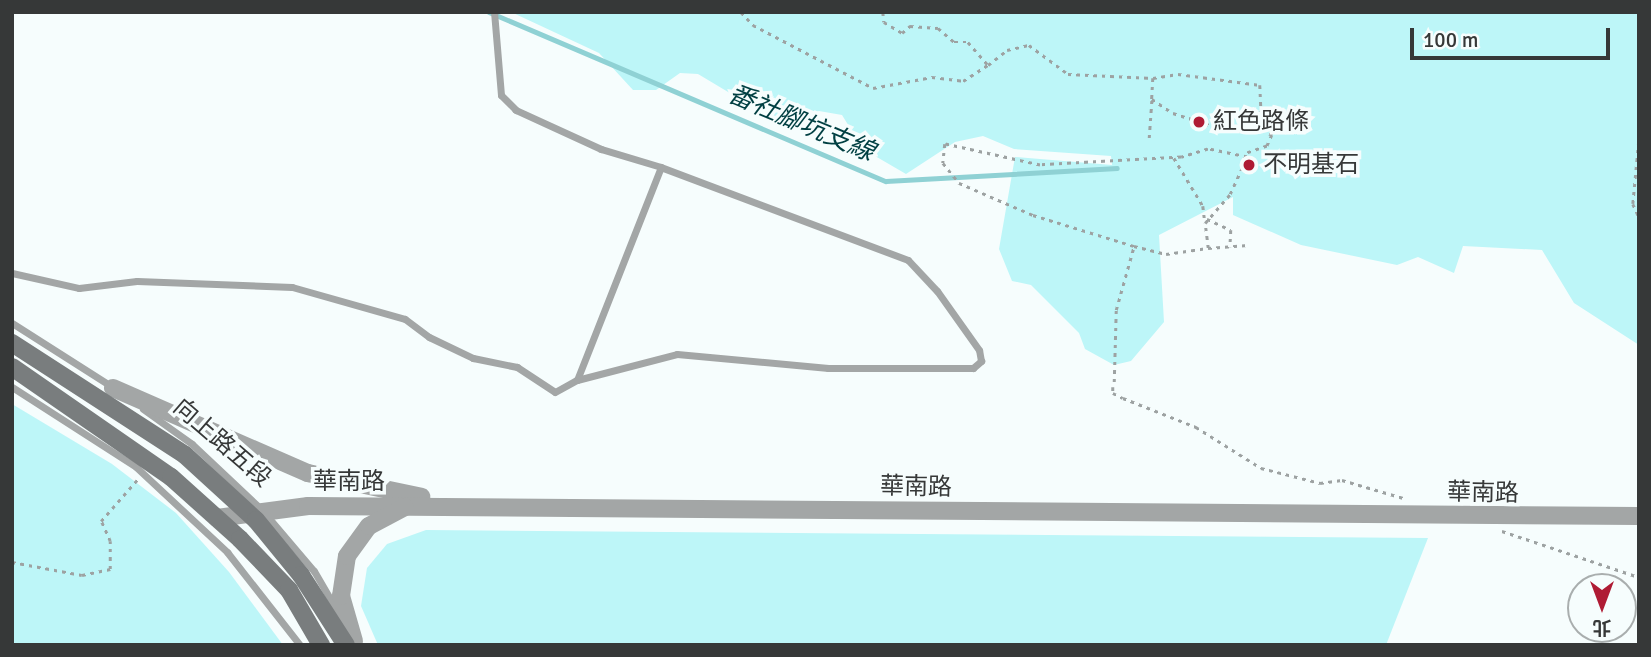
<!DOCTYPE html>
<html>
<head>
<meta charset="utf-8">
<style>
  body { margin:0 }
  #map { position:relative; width:1651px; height:657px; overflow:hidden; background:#f6fdfd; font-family:Signika,"Noto Sans TC",sans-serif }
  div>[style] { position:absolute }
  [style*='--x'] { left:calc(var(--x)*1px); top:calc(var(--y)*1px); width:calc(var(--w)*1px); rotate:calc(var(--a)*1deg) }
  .green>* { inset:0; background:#bdf6f8 }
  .stream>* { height:4.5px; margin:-2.25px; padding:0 2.25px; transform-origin:2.25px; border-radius:2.25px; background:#8fd1d4 }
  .path>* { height:2.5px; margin-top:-1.25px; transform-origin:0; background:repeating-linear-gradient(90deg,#9da2a2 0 3.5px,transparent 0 8.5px) }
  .service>* { height:7px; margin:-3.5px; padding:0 3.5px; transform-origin:3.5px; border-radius:3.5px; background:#a3a6a6 }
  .tertiary>* { height:18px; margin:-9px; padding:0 9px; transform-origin:9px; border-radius:9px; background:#a3a6a6 }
  .secondary>* { height:18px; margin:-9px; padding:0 9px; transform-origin:9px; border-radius:9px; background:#797d7e }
  .dots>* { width:19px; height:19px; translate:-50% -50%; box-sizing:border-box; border:4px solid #f6fdfd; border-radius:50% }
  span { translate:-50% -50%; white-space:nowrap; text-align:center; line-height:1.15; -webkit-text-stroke:7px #f6fdfd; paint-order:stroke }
  .poi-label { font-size:24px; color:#363838 }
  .left { translate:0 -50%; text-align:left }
  .street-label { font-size:24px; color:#363838 }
  .water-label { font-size:26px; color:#003f42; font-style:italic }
  .frame { position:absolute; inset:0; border:14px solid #363838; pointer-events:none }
  .north { position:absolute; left:1567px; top:573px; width:70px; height:70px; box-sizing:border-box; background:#f6fdfd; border:2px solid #a9aeae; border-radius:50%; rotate:180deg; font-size:19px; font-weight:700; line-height:28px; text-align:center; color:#363838 }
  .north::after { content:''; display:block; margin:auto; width:24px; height:32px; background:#af1b34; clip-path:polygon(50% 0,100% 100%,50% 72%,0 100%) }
  .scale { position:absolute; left:1410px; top:28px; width:200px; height:32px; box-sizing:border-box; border:4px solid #363838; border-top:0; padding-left:9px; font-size:21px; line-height:24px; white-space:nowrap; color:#363838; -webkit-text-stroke:5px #f6fdfd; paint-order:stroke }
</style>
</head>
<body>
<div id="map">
  <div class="green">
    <div style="clip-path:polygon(511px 12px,1639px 12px,1639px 345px,1574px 303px,1542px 250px,1463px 246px,1454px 273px,1418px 257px,1397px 265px,1301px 245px,1233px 215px,1233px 197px,1159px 235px,1164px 322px,1131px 361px,1114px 365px,1085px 349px,1079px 333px,1031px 285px,1012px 281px,999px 249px,1015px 157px,1112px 165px,1111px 156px,1014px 149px,983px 136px,955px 142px,906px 174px,863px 149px,842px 115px,819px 111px,780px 123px,698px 74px,680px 73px,656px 90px,633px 90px,599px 53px)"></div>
    <div style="clip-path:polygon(12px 404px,112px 464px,176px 513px,229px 572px,283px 645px,12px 645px)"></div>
    <div style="clip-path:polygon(426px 530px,1428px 538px,1386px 645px,378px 645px,361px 606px,367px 568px,387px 544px)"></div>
  </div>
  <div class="stream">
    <div style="--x:489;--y:12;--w:431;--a:23.1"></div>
    <div style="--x:886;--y:181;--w:231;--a:-3.2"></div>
  </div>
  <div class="path">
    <div style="--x:741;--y:12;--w:18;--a:47"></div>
    <div style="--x:753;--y:25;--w:136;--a:27.7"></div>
    <div style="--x:873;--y:88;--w:60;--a:-10.6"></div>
    <div style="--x:932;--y:77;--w:31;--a:7"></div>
    <div style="--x:963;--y:81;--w:30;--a:-33"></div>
    <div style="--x:883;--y:12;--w:10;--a:84"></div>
    <div style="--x:884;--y:22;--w:21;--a:31"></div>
    <div style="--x:902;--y:33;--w:11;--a:-41"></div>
    <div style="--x:910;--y:26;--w:28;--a:4"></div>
    <div style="--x:938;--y:28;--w:21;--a:41"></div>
    <div style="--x:954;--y:42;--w:14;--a:0"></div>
    <div style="--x:968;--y:42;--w:30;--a:49"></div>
    <div style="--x:988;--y:65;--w:24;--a:-38"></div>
    <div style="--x:1007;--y:50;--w:23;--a:-13"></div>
    <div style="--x:1029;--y:45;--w:49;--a:36.6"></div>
    <div style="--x:1068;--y:74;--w:85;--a:2.7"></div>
    <div style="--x:1153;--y:78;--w:21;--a:93"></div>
    <div style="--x:1152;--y:99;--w:25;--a:34"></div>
    <div style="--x:1173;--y:113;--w:58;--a:18.1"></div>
    <div style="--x:1228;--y:131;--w:34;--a:-3"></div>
    <div style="--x:1262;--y:129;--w:12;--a:31"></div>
    <div style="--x:1272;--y:135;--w:12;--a:114"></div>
    <div style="--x:1267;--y:146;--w:21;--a:161"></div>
    <div style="--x:1153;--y:78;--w:25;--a:-9"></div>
    <div style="--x:1178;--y:74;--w:83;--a:7.6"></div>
    <div style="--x:1260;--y:85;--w:44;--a:87.4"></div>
    <div style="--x:1149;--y:138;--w:39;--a:-86"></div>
    <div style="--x:1639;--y:141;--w:63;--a:95.4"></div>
    <div style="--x:1633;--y:204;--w:14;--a:65"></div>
    <div style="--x:1174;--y:158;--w:56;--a:58.9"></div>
    <div style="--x:1203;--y:206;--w:17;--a:83"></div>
    <div style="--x:1207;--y:219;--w:26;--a:25"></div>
    <div style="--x:1231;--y:230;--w:17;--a:93"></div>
    <div style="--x:1208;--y:248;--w:40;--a:-4.3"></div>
    <div style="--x:1114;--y:382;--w:72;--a:-88.4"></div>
    <div style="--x:1116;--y:310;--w:66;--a:-74.3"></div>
    <div style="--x:1134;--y:246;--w:33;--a:14"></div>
    <div style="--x:1166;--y:254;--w:42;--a:-8.1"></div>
    <div style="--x:1208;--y:248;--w:25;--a:-97"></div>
    <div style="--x:1205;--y:223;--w:38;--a:-49"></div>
    <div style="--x:1230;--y:194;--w:41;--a:-65.3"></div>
    <div style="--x:1247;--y:157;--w:40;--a:-168"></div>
    <div style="--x:1208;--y:149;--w:28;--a:163"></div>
    <div style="--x:1181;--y:157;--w:141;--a:176.8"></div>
    <div style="--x:1040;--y:165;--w:97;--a:-167.5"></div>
    <div style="--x:945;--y:144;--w:19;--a:96"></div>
    <div style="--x:943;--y:163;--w:26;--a:51"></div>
    <div style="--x:959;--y:183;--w:81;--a:23.4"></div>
    <div style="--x:1033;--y:215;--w:106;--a:17.1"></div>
    <div style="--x:1113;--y:387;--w:6;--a:90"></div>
    <div style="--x:1113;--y:393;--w:11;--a:27"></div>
    <div style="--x:1123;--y:398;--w:79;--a:21.7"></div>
    <div style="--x:1196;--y:427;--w:77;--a:32.2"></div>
    <div style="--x:1261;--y:468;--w:61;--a:14.3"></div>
    <div style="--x:1320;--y:483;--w:22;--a:-8"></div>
    <div style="--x:1342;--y:480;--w:64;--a:16.4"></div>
    <div style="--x:1502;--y:531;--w:145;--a:18.6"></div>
    <div style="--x:12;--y:562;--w:71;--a:10.5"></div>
    <div style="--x:82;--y:575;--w:29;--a:-12"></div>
    <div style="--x:110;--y:569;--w:28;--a:-90"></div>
    <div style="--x:110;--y:541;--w:22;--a:-114"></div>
    <div style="--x:101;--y:521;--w:55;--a:-48.7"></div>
  </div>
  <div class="service">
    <div style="--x:12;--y:273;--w:69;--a:12.6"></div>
    <div style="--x:79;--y:288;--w:58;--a:-6.9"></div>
    <div style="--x:137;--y:281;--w:155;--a:2.2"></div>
    <div style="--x:292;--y:287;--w:117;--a:15.8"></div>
    <div style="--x:405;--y:319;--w:30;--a:37"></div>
    <div style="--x:429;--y:337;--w:49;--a:25.5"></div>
    <div style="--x:473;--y:358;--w:45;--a:11.6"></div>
    <div style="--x:517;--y:367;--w:45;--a:33.3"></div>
    <div style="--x:555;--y:392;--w:25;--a:-29"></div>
    <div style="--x:577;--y:380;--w:229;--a:-68.5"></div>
    <div style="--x:661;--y:167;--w:63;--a:-163.3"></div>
    <div style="--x:601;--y:149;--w:94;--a:-155.4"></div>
    <div style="--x:516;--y:110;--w:21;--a:-135"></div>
    <div style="--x:501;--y:95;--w:83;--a:-94.8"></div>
    <div style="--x:12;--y:323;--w:121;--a:32.5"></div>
    <div style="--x:577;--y:380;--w:103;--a:-14.6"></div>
    <div style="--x:677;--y:354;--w:152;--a:5.3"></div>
    <div style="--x:828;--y:368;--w:145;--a:0"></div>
    <div style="--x:973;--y:368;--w:11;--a:-41"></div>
    <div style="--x:981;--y:361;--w:11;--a:-100"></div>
    <div style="--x:979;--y:350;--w:72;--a:-125.4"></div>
    <div style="--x:937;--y:291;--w:42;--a:-133.1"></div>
    <div style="--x:908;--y:260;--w:264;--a:-159.4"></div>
    <div style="--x:12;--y:387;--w:148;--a:32.8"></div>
    <div style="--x:136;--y:467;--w:125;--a:43"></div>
    <div style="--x:227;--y:552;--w:118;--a:51.9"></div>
    <div style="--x:143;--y:409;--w:60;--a:35.5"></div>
    <div style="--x:192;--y:444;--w:96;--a:43.3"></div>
    <div style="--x:262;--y:510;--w:80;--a:49.6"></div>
    <div style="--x:314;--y:571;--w:50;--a:59.8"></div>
  </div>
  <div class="tertiary">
    <div style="--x:113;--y:388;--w:213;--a:23.6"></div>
    <div style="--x:308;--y:473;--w:116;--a:11.9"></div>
    <div style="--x:217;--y:518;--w:92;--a:-7.5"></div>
    <div style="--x:308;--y:506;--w:1331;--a:0.43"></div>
    <div style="--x:354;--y:641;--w:47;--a:-106.1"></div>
    <div style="--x:341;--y:596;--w:40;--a:-81.5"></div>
    <div style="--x:347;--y:556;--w:37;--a:-54"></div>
    <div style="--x:369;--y:526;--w:40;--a:-28"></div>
  </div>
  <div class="secondary">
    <div style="--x:12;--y:343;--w:206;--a:32.9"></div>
    <div style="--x:185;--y:455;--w:96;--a:42.5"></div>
    <div style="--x:256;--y:520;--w:71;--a:50.7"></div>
    <div style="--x:301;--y:575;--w:83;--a:57.3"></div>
    <div style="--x:12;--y:367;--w:193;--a:34.7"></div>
    <div style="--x:171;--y:477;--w:93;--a:41.9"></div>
    <div style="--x:240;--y:539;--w:71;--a:46.1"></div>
    <div style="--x:289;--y:590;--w:64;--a:59.8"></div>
  </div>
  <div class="dots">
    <div style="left:1199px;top:122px;background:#af1b34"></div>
    <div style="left:1249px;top:165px;background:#af1b34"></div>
  </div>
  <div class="poi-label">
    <span class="left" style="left:1213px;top:122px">紅色路條</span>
    <span class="left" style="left:1263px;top:165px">不明基石</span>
  </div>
  <div class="street-label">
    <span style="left:222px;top:443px;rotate:41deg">向上路五段</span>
    <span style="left:349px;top:482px">華南路</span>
    <span style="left:916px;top:487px;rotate:1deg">華南路</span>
    <span style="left:1483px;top:493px;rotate:1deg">華南路</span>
  </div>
  <div class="water-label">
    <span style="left:801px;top:124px;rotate:23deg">番社腳坑支線</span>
  </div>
  <div class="frame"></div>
  <div class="north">北</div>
  <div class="scale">100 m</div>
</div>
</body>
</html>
